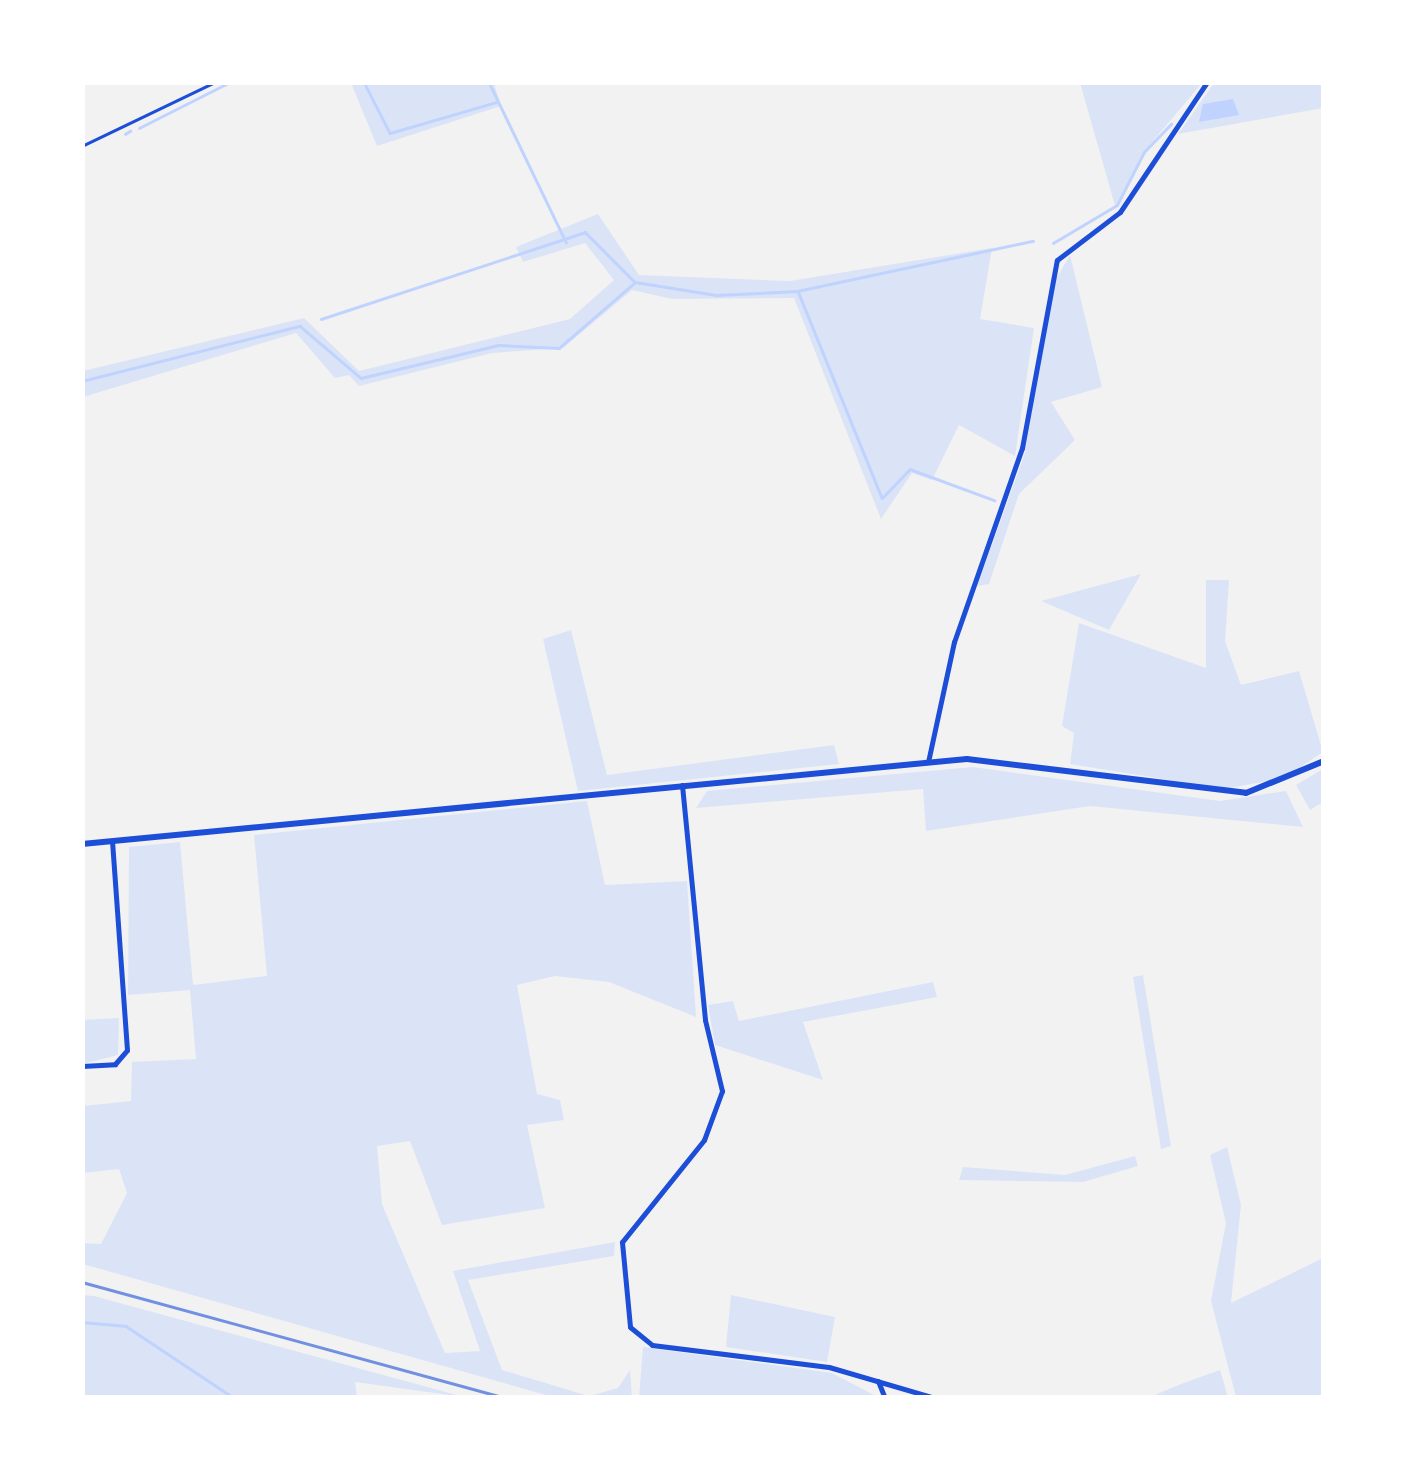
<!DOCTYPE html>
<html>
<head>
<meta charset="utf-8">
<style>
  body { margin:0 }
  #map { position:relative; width:1406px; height:1480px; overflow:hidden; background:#f2f2f2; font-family:Literata,serif }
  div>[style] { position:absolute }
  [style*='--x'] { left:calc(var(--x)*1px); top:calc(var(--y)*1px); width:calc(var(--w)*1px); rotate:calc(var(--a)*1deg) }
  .green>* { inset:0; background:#dbe4f7 }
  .water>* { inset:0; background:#bfd3fe }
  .stream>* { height:2.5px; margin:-1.25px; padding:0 1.25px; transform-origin:1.25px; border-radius:1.25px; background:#bfd3fe }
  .service>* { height:2.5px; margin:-1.25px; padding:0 1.25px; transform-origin:1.25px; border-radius:1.25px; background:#1d4ed8 }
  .minor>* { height:5px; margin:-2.5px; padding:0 2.5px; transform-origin:2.5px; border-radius:2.5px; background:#1d4ed8 }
  .secondary>* { height:6px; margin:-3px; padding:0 3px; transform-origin:3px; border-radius:3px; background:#1d4ed8 }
  .rail>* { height:2.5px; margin:-1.25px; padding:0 1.25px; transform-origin:1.25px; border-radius:1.25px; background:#7290e2 }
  span { translate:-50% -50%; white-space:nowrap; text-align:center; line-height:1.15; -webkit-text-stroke:10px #fff; paint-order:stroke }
  .frame { position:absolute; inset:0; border:85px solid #fff; pointer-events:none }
</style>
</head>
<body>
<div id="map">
  <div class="green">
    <div style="clip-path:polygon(351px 83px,494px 83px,501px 106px,377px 146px)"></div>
    <div style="clip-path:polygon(1080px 83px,1202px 83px,1148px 147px,1116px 209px)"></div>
    <div style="clip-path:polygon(1214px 83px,1323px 83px,1323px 108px,1178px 134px)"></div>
    <div style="clip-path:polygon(598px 214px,639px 275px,790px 281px,992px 248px,980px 319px,1034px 328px,1015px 456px,959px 425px,932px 480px,912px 473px,881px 519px,794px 298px,672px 299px,632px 290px,563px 348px,492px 353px,359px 386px,349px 375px,335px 378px,296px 333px,83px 397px,83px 371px,304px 318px,359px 371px,570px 319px,614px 280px,585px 243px,523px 262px,516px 247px)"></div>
    <div style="clip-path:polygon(1070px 255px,1102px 387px,1051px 402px,1075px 440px,1019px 494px,989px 584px,977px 586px,1025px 453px,1052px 286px)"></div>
    <div style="clip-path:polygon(1141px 574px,1109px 630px,1041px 601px)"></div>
    <div style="clip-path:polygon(1206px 580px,1229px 580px,1225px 641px,1241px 685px,1299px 671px,1323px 752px,1284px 778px,1224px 789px,1070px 764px,1074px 733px,1062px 726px,1079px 623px,1206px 668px)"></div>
    <div style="clip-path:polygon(571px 630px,607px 775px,834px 745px,839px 764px,578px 791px,543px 639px)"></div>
    <div style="clip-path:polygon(973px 767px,1220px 801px,1286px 791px,1303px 827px,1090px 806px,926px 831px,923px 789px,696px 808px,707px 791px)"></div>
    <div style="clip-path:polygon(1323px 769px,1323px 802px,1310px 810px,1296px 785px)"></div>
    <div style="clip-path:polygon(587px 801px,605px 885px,687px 881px,696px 1017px,609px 982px,555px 976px,517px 985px,537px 1094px,560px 1100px,564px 1120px,527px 1125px,545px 1208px,442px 1225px,410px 1141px,377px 1146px,382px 1204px,445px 1353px,480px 1351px,453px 1271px,615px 1242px,614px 1256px,468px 1280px,502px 1370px,589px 1396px,618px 1388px,630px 1370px,632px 1397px,553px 1397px,83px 1264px,82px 1243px,101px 1244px,127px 1193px,119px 1169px,83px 1173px,83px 1106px,131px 1101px,132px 1062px,196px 1059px,190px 990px,128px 995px,129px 847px,180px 842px,193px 985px,267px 976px,254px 835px)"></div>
    <div style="clip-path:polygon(1143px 975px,1171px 1146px,1161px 1149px,1133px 977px)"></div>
    <div style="clip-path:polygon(933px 982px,937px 997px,803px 1022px,823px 1080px,715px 1045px,708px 1005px,733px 1001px,739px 1021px)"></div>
    <div style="clip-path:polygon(119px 1018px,118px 1055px,83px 1064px,82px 1020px)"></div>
    <div style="clip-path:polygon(1227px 1147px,1241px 1205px,1231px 1303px,1323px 1258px,1323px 1397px,1236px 1397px,1211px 1301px,1226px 1223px,1210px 1155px)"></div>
    <div style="clip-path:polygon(1135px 1156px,1138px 1166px,1083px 1182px,959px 1180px,963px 1167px,1065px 1175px)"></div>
    <div style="clip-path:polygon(82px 1295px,94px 1296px,464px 1397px,355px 1382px,357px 1397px,83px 1397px)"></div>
    <div style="clip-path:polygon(731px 1295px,835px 1317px,827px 1362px,726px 1347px)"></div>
    <div style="clip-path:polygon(643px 1347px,832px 1373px,878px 1397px,639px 1397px)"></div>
    <div style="clip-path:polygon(1220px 1370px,1228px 1397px,1150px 1397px,1181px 1384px)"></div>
  </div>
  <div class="water">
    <div style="clip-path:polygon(1233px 99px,1239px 115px,1199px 122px,1203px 104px)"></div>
  </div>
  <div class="stream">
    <div style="--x:364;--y:82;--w:57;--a:63"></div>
    <div style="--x:390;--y:133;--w:111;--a:-16.2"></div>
    <div style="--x:489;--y:82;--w:178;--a:64.3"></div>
    <div style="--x:139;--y:128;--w:102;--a:-26.8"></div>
    <div style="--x:125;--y:134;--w:6;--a:-31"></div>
    <div style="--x:1053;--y:243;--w:74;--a:-30.7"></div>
    <div style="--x:1117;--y:205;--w:59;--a:-63"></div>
    <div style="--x:1144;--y:152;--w:39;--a:-46"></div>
    <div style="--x:798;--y:291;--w:223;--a:67.9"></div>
    <div style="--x:882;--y:498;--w:40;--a:-46"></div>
    <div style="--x:910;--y:469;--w:90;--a:20.3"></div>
    <div style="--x:321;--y:319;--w:278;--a:-18.2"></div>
    <div style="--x:585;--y:232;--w:71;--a:45"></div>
    <div style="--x:635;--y:282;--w:82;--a:9.1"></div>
    <div style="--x:716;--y:295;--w:81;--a:-2.8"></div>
    <div style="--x:797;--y:291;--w:241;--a:-12"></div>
    <div style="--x:82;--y:381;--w:225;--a:-14.2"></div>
    <div style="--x:300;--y:326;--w:80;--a:40.4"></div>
    <div style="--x:361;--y:378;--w:141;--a:-13.5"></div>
    <div style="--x:498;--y:345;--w:61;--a:2.8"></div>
    <div style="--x:559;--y:348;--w:99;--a:-40.9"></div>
    <div style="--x:82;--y:1322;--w:44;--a:5.2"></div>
    <div style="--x:126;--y:1326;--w:130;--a:33.7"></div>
  </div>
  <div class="service">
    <div style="--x:82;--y:146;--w:148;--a:-25.7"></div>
  </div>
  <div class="minor">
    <div style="--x:928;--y:762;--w:123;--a:-77.8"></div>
    <div style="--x:954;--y:642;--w:206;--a:-70.7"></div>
    <div style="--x:1022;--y:448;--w:191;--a:-79.5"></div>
    <div style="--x:1057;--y:260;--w:79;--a:-37.3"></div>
    <div style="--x:1120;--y:212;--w:156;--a:-56.2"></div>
    <div style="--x:682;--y:785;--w:236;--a:84.4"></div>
    <div style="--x:705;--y:1020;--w:73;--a:76.5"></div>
    <div style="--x:722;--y:1091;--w:52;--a:110.2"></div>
    <div style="--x:704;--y:1140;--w:131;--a:128.8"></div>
    <div style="--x:622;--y:1242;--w:85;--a:84.6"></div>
    <div style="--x:630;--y:1327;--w:28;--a:39"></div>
    <div style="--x:652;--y:1345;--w:178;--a:7.1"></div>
    <div style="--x:829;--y:1367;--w:110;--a:16.3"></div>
    <div style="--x:82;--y:1066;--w:33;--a:-3"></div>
    <div style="--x:115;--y:1064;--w:18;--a:-49"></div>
    <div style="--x:127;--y:1050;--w:210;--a:-94.1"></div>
    <div style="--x:878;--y:1381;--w:18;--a:68"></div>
  </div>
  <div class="secondary">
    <div style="--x:82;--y:844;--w:889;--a:-5.49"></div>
    <div style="--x:967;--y:759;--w:281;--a:6.9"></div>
    <div style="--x:1246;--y:793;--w:84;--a:-22.3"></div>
  </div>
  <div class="rail">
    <div style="--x:82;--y:1282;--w:440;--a:15.3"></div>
  </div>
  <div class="frame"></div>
</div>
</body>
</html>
